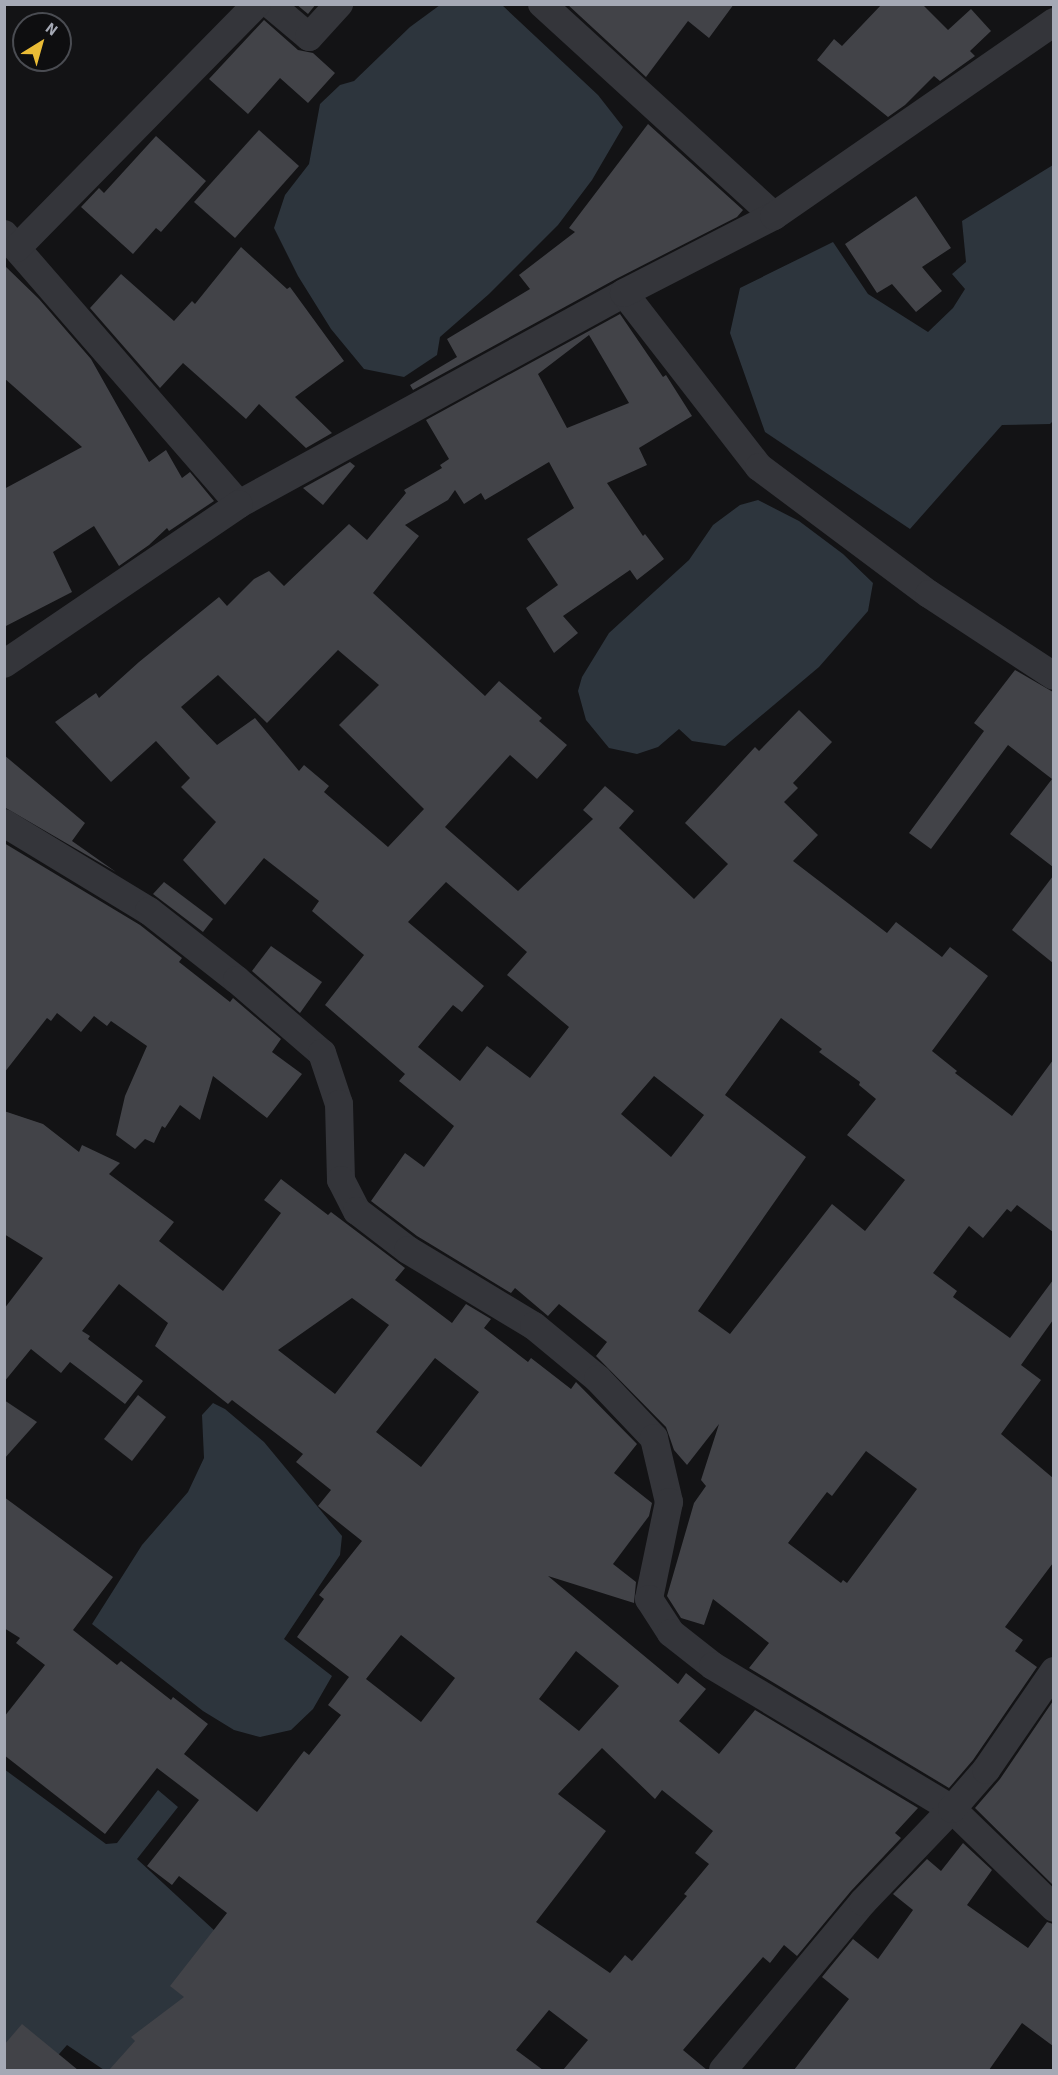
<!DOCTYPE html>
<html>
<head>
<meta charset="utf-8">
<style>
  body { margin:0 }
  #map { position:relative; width:1058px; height:2075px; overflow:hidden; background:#131315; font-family:"Source Sans 3",sans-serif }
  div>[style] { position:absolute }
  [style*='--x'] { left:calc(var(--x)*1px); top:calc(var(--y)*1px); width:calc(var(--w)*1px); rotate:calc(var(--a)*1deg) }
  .water>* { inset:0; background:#2d353d }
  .building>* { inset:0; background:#424348 }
  .street>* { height:28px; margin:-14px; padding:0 14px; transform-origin:14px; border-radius:14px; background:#34353a }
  span { translate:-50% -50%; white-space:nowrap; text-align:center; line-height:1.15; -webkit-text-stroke:4.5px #0e0e10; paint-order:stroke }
  .frame { position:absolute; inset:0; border:6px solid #a5a9b5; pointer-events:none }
  .north { position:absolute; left:12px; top:12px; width:60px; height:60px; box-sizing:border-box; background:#0e0e10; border:2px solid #4a4c52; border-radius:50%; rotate:37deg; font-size:16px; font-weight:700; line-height:24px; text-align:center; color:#a5a9b5 }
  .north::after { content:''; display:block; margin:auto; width:21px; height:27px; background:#eabc36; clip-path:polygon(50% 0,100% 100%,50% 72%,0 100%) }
</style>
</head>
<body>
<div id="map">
  <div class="water">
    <div style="clip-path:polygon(440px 5px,502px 5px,598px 95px,623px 127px,592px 180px,558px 225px,489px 294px,440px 337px,437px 355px,404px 377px,364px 369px,331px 329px,298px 276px,274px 228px,285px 195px,309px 164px,320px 104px,340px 85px,354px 81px,410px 27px)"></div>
    <div style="clip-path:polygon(1053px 165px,1054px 420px,1050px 424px,1002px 425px,910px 529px,765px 432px,730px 333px,740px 288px,833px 242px,868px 294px,928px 332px,953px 308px,965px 289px,952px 274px,966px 262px,962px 221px)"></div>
    <div style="clip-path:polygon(758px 500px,799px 521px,843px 554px,873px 583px,868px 611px,819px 667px,725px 746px,692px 741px,679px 729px,658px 747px,637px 754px,609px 748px,586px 720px,578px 691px,582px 677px,609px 633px,689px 560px,713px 525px,740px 505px)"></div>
    <div style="clip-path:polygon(213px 1403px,225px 1409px,264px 1442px,342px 1536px,340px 1555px,284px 1639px,332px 1676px,313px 1709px,291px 1730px,260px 1737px,234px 1730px,203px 1711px,92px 1624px,142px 1545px,188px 1492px,204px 1458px,202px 1415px)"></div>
    <div style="clip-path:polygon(4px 1769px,106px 1844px,117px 1843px,158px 1790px,178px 1807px,137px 1859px,229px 1944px,195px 2038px,162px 2070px,104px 2070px,67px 2045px,45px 2070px,5px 2070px)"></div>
  </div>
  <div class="building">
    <div style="clip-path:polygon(296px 4px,316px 4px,308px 14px)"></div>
    <div style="clip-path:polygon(567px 4px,734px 4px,709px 38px,688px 21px,646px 77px)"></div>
    <div style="clip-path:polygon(882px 4px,922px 4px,948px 30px,971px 9px,991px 31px,970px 51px,975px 56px,940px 81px,934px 76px,905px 105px,888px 117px,817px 60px,834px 39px,842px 46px)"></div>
    <div style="clip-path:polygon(264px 20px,298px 50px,313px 53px,335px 73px,308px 103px,280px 78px,248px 114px,209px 79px)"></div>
    <div style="clip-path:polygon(648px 124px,743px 210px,737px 217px,616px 279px,413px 390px,410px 385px,457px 357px,447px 339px,530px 289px,519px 275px,575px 232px,569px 228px)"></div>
    <div style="clip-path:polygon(259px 130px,299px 166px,235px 238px,194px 202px)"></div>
    <div style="clip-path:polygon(156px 136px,206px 181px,161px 232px,156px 228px,133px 254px,81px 207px,99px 188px,104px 193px)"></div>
    <div style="clip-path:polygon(916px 196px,951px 248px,922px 267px,942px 291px,916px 312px,892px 284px,877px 293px,845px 244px)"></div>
    <div style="clip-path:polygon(241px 247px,287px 289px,290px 287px,344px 361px,295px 397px,332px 433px,306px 448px,259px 404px,246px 419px,183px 363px,160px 388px,90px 308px,121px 274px,174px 321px,192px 301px,195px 304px)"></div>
    <div style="clip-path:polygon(4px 265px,39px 299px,91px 359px,149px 462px,166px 450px,182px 478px,190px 472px,214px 501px,169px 531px,167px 528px,149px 545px,119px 566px,94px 526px,53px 552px,72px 592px,4px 627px,4px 489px,82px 447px,4px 378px)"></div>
    <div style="clip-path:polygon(evenodd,620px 314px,663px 377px,666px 375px,692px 416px,639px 448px,647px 465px,607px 483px,643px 536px,645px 534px,664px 559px,637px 580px,630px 570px,563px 616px,578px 633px,554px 653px,526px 608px,558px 585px,527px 539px,574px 508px,549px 462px,485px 500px,481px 493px,464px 504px,455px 490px,448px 500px,405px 525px,419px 536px,373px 593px,485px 696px,499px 681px,542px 718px,539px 721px,567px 745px,537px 779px,510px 755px,445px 827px,518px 891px,593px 819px,583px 810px,605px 786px,634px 811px,619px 828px,694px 899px,728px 864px,685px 823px,755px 747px,759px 751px,799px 710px,832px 742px,793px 783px,798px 788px,784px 802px,818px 835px,793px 861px,887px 933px,896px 922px,942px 957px,950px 947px,988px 976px,932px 1051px,957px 1071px,955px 1073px,1012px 1116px,1053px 1060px,1053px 1232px,1017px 1205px,1011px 1212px,1007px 1209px,983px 1238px,969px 1226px,933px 1273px,957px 1291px,953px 1297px,1010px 1338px,1053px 1280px,1053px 1320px,1021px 1365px,1041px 1380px,1001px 1434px,1053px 1478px,1053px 1563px,1005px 1627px,1023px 1640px,1015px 1651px,1037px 1667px,973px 1760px,949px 1788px,749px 1668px,769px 1643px,713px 1599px,704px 1625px,681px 1618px,667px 1596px,694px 1503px,706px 1486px,701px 1480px,719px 1424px,687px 1465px,674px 1450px,666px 1427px,596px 1356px,607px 1342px,559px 1304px,548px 1316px,515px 1288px,511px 1293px,417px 1236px,371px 1201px,405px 1153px,424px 1167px,454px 1126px,399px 1081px,405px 1074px,325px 1005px,364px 955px,312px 911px,319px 901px,264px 858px,225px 905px,183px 860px,216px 822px,181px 787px,190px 778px,156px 741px,111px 782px,55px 722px,96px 693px,99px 698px,139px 662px,219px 597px,227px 606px,254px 579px,269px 571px,284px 586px,349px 524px,367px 540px,406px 493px,404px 490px,442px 468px,440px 465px,449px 459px,426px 420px,620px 314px,589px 335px,629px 403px,567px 428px,538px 374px,589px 335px,620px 314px,338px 650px,379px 685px,339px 725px,424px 809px,388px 847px,324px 792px,329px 786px,304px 765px,299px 771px,255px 718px,217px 745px,181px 707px,218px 675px,267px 723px,338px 650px,620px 314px,446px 882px,527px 952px,507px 975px,569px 1027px,530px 1078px,487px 1046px,460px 1081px,418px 1047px,453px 1005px,462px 1012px,484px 986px,408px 922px,446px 882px,620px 314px,781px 1018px,822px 1049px,819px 1052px,860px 1082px,859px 1085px,876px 1099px,847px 1135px,905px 1180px,865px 1231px,832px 1204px,730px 1334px,698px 1311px,806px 1157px,725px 1095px,781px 1018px,620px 314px,654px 1076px,704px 1115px,671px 1157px,621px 1114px,654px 1076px,620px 314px,866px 1451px,917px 1489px,847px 1583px,843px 1580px,841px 1583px,788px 1543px,827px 1492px,832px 1496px,866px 1451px)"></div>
    <div style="clip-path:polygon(350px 462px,355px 466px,323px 505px,303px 488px)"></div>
    <div style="clip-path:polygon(1015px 670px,1053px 692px,1053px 867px,1010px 834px,1052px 779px,1008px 745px,931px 849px,909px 833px,984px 731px,974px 723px)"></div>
    <div style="clip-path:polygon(4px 755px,85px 823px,72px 841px,116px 872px,4px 807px)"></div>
    <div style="clip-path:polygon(4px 843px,140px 925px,182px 958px,179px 962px,230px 1002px,233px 998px,281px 1039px,272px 1052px,302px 1074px,267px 1118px,213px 1076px,200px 1120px,180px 1105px,165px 1128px,162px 1126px,154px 1143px,145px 1139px,135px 1149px,116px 1135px,125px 1096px,147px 1046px,111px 1021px,107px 1026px,94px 1016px,81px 1032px,57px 1013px,51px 1021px,47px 1018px,4px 1073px)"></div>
    <div style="clip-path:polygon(1053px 876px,1053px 963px,1012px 930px)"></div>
    <div style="clip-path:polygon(164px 882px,213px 919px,203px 932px,153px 894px)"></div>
    <div style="clip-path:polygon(271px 946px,322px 982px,300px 1013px,252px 971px)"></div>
    <div style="clip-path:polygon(evenodd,4px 1111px,43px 1124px,79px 1152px,82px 1145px,120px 1163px,109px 1174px,174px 1222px,159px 1241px,223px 1291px,281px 1213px,264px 1200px,281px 1179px,328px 1215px,331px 1212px,405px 1268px,395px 1280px,452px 1323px,466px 1304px,491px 1319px,484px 1328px,528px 1362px,531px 1358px,571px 1389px,576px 1382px,637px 1444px,614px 1473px,652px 1503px,649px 1516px,613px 1564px,636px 1582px,634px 1603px,548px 1576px,678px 1684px,686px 1673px,706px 1689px,679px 1721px,719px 1754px,755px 1710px,918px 1808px,895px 1833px,901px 1838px,851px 1891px,797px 1956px,784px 1945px,770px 1963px,763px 1957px,683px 2050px,707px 2070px,563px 2070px,588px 2040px,549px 2010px,516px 2050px,543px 2070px,109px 2070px,135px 2041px,131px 2037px,184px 1997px,170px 1986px,227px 1913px,179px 1876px,172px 1885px,147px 1866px,199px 1800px,157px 1768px,105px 1834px,4px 1755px,4px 1717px,45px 1665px,16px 1643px,20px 1638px,4px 1628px,4px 1497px,113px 1577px,73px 1630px,117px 1665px,121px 1661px,171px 1700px,173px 1697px,208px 1724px,184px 1754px,257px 1812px,304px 1751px,309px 1755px,341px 1715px,328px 1705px,349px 1677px,297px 1637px,324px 1599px,319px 1595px,362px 1541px,318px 1506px,331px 1490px,296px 1462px,303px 1454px,232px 1400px,228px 1404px,155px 1346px,168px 1323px,119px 1284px,82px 1331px,90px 1336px,88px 1339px,143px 1381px,125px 1404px,70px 1362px,61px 1373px,31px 1349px,4px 1382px,4px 1309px,43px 1258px,4px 1234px,4px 1111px,352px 1298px,389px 1325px,335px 1394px,278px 1350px,352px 1298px,4px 1111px,435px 1358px,479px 1392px,421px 1467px,376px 1432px,435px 1358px,4px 1111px,401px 1635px,455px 1678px,421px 1722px,366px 1679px,401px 1635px,4px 1111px,576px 1651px,619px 1686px,579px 1731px,539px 1699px,576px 1651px,4px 1111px,602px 1748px,655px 1799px,662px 1790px,713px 1831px,695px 1853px,709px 1864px,684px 1894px,687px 1896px,632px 1961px,625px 1955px,610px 1973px,536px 1922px,606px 1831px,558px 1794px,602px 1748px)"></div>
    <div style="clip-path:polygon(138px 1395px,166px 1417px,132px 1461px,104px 1439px)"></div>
    <div style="clip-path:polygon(4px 1400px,37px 1422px,4px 1459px)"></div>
    <div style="clip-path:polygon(1053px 1701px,1053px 1885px,975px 1808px,1000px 1779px)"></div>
    <div style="clip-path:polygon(963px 1843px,992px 1870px,967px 1905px,1028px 1948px,1047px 1922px,1053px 1924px,1053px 2046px,1022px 2023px,989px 2070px,794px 2070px,849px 1999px,822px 1977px,853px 1939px,878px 1959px,913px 1910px,893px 1894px,927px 1859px,941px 1871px)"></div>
    <div style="clip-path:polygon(22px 2024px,78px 2070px,4px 2070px,4px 2045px)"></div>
  </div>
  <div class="street">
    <div style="--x:270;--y:4;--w:51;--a:40.2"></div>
    <div style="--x:309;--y:37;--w:45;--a:-47.7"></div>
    <div style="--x:542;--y:4;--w:314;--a:42.4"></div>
    <div style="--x:4;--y:234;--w:358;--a:49"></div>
    <div style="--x:239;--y:504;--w:439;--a:-28.7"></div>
    <div style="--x:624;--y:293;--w:220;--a:52.2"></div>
    <div style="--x:759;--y:467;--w:212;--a:36.8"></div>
    <div style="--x:929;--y:594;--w:149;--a:33.3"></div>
    <div style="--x:17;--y:248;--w:342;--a:-45.5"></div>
    <div style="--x:624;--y:293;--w:169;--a:-27.2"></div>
    <div style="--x:774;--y:216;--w:341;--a:-34.7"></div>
    <div style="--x:4;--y:664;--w:284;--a:-34.2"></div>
    <div style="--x:4;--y:823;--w:170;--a:31.3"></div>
    <div style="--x:149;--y:911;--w:112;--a:38.1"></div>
    <div style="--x:237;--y:980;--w:112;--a:40.7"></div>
    <div style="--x:322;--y:1053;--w:54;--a:71.6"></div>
    <div style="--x:339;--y:1104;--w:76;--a:88.5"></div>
    <div style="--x:341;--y:1180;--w:35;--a:63"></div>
    <div style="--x:357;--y:1211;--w:64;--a:37.4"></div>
    <div style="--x:408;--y:1250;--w:147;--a:31.1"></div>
    <div style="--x:534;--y:1326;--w:83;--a:39.6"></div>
    <div style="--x:598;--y:1379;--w:81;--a:46.5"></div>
    <div style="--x:654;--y:1438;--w:66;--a:76.8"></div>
    <div style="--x:669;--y:1502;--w:99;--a:101.7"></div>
    <div style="--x:649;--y:1599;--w:40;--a:57.1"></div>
    <div style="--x:671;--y:1633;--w:53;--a:38.2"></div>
    <div style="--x:713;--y:1666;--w:279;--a:30.9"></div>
    <div style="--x:952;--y:1809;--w:142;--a:44.1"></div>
    <div style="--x:723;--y:2070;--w:219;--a:-50.2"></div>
    <div style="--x:863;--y:1902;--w:129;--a:-46.3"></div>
    <div style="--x:952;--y:1809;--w:52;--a:-48.9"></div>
    <div style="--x:986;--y:1770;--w:120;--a:-55.5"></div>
  </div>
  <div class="frame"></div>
  <div class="north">N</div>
</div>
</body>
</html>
